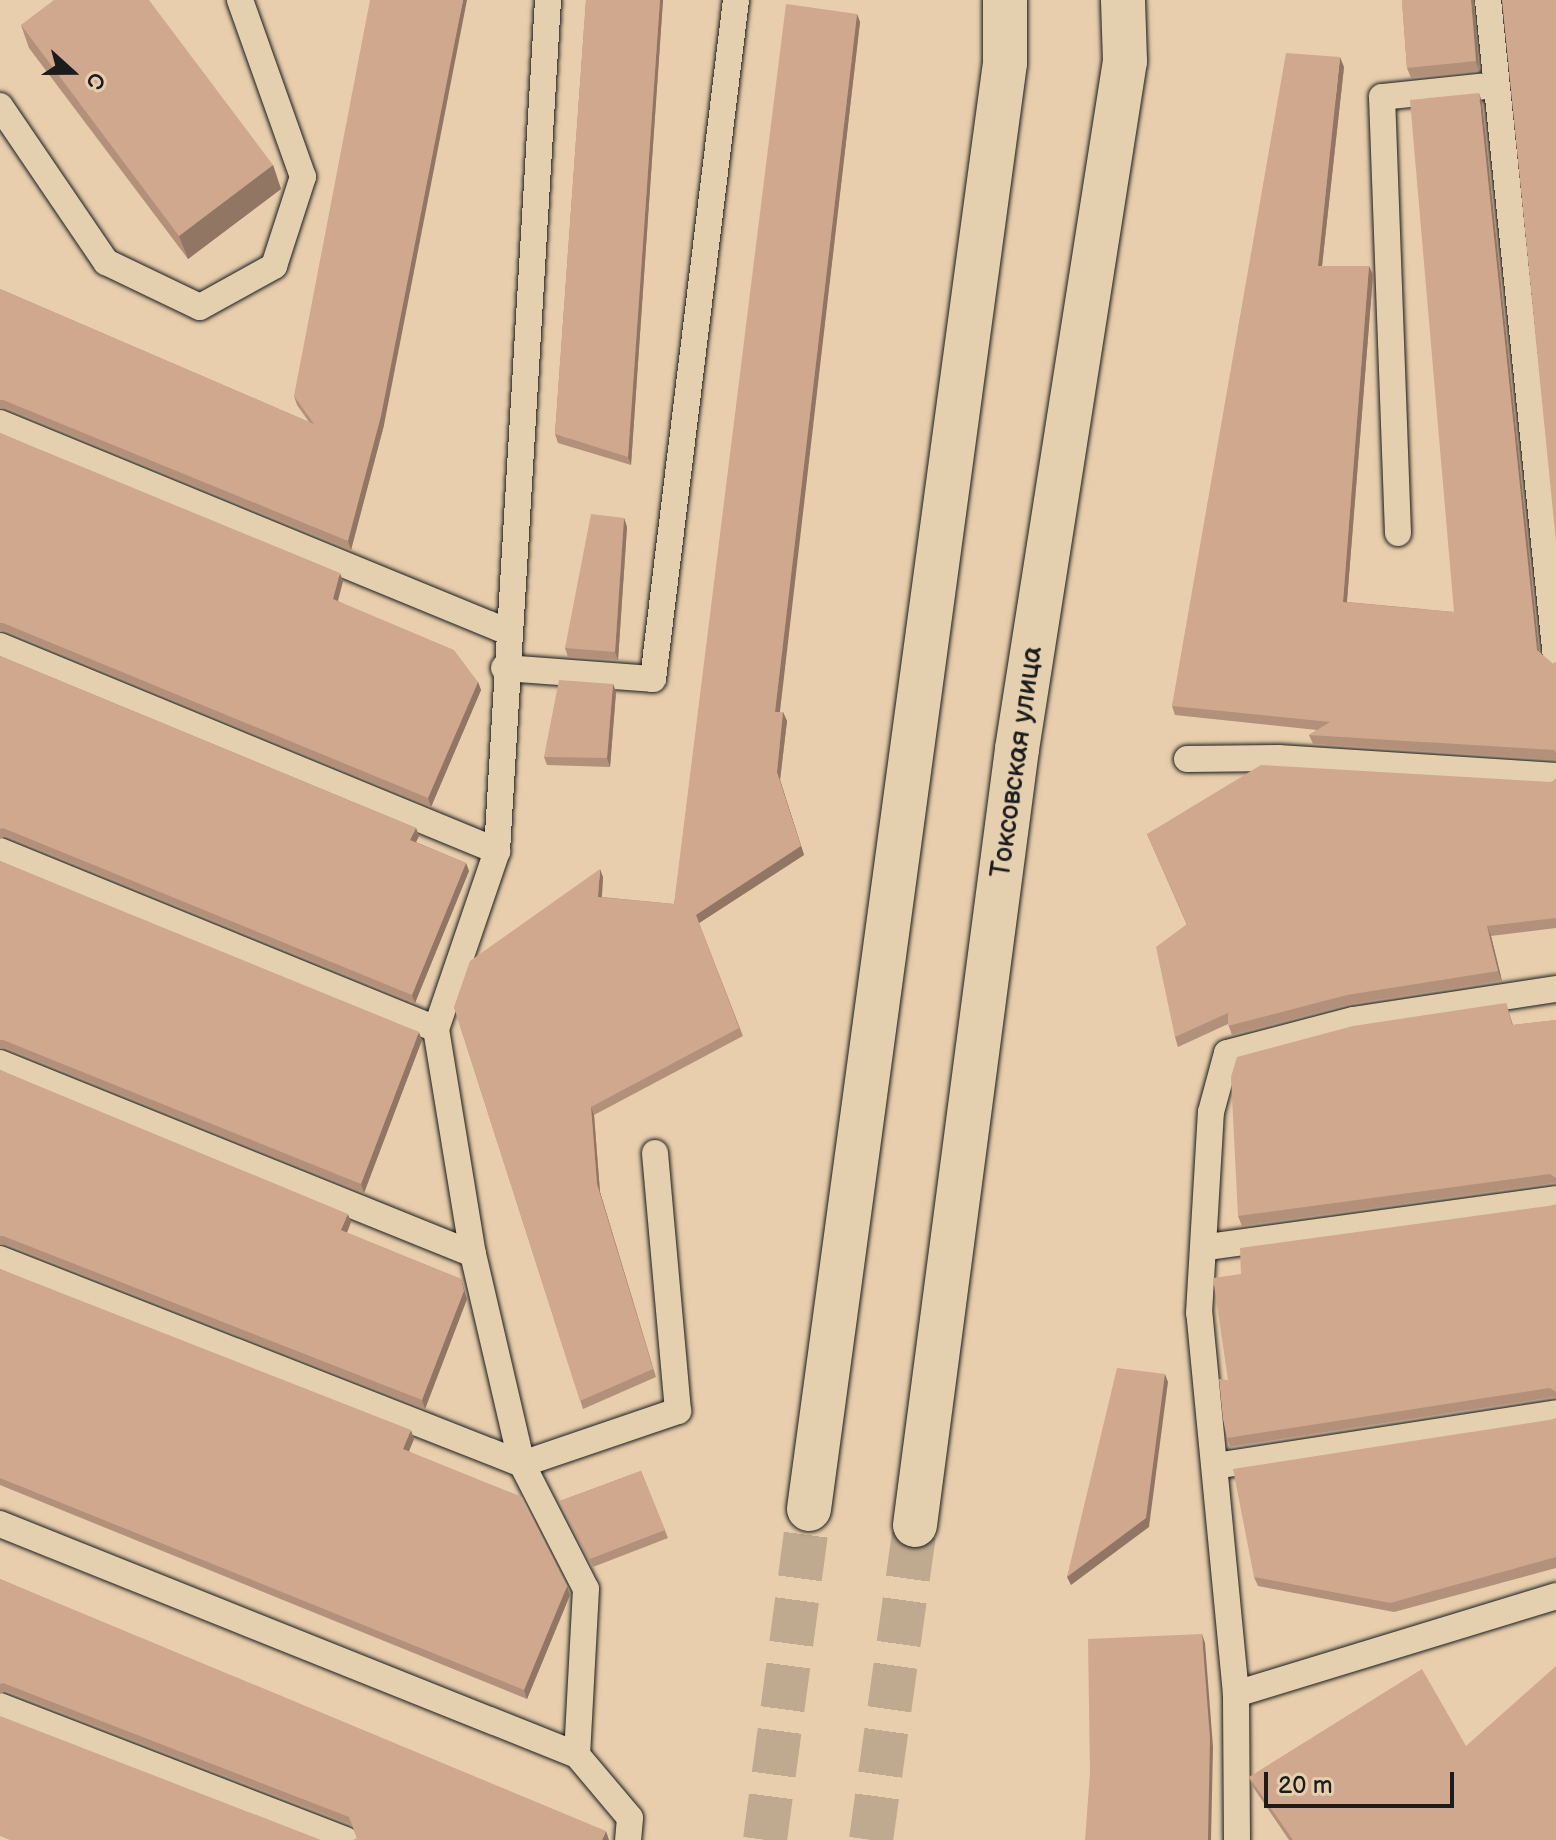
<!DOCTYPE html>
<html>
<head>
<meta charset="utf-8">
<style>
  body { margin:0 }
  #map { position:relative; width:1556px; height:1840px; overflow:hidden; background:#e8ceac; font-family:"Balsamiq Sans",sans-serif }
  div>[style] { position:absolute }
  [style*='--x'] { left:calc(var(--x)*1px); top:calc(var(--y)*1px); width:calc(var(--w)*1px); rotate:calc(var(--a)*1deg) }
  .primary-tunnel>* { height:44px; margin-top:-22px; transform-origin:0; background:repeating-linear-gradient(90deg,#bfaa8f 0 44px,transparent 0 66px) }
  .roads { filter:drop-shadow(0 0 2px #1c1c1c) drop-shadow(0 0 2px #1c1c1c) }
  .service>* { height:26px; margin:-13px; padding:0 13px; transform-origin:13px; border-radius:13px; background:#e4d0ae }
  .primary>* { height:44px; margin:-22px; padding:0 22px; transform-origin:22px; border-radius:22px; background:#e4d0ae }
  .wall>* { inset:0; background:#b29079 }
  .shaded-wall>* { inset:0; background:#917663 }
  .building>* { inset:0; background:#cfa88d }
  span { translate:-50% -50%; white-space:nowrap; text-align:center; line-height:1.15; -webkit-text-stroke:6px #e4d0ae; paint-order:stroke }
  .street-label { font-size:28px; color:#1c1c1c }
  .north { position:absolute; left:32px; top:32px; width:80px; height:80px; -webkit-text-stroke:6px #e4d0ae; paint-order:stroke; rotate:111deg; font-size:22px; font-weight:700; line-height:32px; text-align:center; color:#1c1c1c }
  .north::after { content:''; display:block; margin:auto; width:28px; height:36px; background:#1c1c1c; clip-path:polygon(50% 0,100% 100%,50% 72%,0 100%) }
  .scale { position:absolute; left:1264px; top:1772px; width:190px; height:36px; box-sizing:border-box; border:4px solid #1c1c1c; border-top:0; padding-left:10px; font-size:24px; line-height:28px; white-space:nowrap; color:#1c1c1c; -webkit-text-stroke:6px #e4d0ae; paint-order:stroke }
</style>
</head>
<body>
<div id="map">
  <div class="primary-tunnel">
    <div style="--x:765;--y:1840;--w:334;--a:-82.4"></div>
    <div style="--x:871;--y:1840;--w:318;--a:-82"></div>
  </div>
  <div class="roads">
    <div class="service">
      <div style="--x:548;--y:0;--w:853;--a:93.43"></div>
      <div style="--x:497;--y:851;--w:188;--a:108.9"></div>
      <div style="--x:436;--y:1029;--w:228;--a:80.7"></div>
      <div style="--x:473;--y:1254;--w:216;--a:76.9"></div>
      <div style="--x:522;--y:1464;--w:140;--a:62.9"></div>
      <div style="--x:586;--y:1589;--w:166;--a:93.1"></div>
      <div style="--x:577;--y:1755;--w:82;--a:49.9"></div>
      <div style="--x:630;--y:1818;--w:22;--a:95"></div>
      <div style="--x:1488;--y:0;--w:662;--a:84.1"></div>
      <div style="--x:0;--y:106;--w:189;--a:55.8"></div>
      <div style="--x:106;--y:262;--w:104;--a:25.6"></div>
      <div style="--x:200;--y:307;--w:85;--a:-29"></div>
      <div style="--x:274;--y:266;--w:94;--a:-72"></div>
      <div style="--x:303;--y:177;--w:188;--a:-109.6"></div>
      <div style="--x:0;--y:423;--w:547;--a:22.35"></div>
      <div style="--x:1398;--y:533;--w:436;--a:-92.1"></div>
      <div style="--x:1382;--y:97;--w:115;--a:-6"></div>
      <div style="--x:0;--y:646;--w:538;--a:22.41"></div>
      <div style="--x:504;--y:668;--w:149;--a:4.2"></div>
      <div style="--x:653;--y:679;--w:684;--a:-83.03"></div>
      <div style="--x:1187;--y:759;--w:91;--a:-0.6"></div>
      <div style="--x:1278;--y:758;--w:279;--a:3.7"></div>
      <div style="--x:0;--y:851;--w:471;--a:22.2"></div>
      <div style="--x:0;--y:1063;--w:510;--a:21.99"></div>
      <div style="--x:1207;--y:1247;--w:352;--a:-7.8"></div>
      <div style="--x:0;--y:1259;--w:561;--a:21.44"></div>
      <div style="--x:522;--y:1464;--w:165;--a:-18.8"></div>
      <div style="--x:678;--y:1411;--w:259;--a:-95.1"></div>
      <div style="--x:1215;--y:1466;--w:345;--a:-8.8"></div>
      <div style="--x:0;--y:1524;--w:622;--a:21.82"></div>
      <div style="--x:1236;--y:1694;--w:335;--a:-17"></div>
      <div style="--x:0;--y:1706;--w:371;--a:21.2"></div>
      <div style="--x:1237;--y:1840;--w:146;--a:-90.4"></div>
      <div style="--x:1236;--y:1694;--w:383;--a:-95.5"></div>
      <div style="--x:1199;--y:1313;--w:201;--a:-86.6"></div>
      <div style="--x:1211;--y:1112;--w:61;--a:-74.8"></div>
      <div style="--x:1227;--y:1053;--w:130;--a:-14.7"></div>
      <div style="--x:1353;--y:1020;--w:205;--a:-8.7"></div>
    </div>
    <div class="primary">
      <div style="--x:809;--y:1509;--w:1459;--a:-82.28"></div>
      <div style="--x:1005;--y:63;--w:63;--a:-90"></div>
      <div style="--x:915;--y:1525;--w:783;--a:-82.51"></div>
      <div style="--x:1017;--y:749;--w:696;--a:-81.08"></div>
      <div style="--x:1125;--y:61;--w:61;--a:-91.9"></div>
    </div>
  </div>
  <div class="wall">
    <div style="clip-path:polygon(586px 0,663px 0,631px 465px,558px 443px,555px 434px)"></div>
    <div style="clip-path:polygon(1402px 0,1474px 0,1479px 71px,1411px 78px,1407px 68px)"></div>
    <div style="clip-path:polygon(857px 14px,860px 22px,779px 712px,783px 712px,787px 721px,780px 780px,804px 855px,699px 923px,743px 1036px,594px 1115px,600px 1192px,656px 1377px,583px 1409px,454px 1007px,603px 877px,602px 897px,674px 904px)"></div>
    <div style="clip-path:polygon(21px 25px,273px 165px,281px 189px,188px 259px,29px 48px)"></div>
    <div style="clip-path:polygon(1344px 67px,1322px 266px,1369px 266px,1373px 275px,1347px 602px,1454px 612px,1482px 102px,1539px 652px,1553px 664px,1556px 662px,1556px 760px,1313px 744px,1309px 735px,1317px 730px,1175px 715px,1172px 706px)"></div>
    <div style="clip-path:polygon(0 289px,309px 422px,297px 405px,294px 396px,384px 425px,351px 550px,6px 408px,0 409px)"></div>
    <div style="clip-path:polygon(0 433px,343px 581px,338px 601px,478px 682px,481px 690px,431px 807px,6px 631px,0 632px)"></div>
    <div style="clip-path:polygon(624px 518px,627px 527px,618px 660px,568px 657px,565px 648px)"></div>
    <div style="clip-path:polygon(0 656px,416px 828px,419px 836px,416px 842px,466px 863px,469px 871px,415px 1003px,6px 836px,0 839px)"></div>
    <div style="clip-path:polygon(613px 684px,616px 692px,610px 767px,547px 765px,544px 757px)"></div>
    <div style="clip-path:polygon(1556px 779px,1556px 928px,1491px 936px,1502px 981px,1351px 1004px,1232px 1035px,1228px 1024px,1178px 1047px,1175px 1037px,1187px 925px,1147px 834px,1551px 782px)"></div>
    <div style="clip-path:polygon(0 861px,422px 1040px,364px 1193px,6px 1048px,0 1049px)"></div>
    <div style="clip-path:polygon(1506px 1003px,1513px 1025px,1556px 1020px,1556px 1185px,1554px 1183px,1242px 1226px,1238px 1216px)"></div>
    <div style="clip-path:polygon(0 1070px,351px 1222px,347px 1233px,461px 1279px,467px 1299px,425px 1409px,6px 1244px,0 1245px)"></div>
    <div style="clip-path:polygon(1556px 1204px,1556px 1399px,1554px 1397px,1230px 1447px,1227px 1438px,1228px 1380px,1241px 1274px,1555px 1205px)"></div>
    <div style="clip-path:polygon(0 1269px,414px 1439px,409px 1451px,570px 1595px,527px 1699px,0 1485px)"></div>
    <div style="clip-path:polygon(1556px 1418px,1556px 1568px,1394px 1612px,1258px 1586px,1254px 1577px)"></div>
    <div style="clip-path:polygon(641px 1471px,668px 1538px,593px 1567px,560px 1501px)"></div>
    <div style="clip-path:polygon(0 1579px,609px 1840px,357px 1838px,352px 1825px,6px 1691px,0 1694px)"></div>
    <div style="clip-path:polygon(1466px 1746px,1556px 1840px,1289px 1840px,1253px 1787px,1249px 1777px)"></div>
  </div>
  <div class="shaded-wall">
    <div style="clip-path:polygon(463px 0,467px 0,384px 425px,351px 550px,348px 541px)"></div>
    <div style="clip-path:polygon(660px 0,663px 0,631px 465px,628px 457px)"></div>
    <div style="clip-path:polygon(1471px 0,1474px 0,1479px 71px,1476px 61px)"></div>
    <div style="clip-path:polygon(857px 14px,860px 22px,779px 720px,775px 712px)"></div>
    <div style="clip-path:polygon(1340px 57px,1344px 67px,1321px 275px,1318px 266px)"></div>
    <div style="clip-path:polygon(1479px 93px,1482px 102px,1540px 660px,1537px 650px)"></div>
    <div style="clip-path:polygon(273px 165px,281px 189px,188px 259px,179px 236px)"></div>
    <div style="clip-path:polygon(1369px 266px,1373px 275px,1346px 612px,1343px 602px)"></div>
    <div style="clip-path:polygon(624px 518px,627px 527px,618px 660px,615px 652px)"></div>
    <div style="clip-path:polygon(340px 573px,343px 581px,336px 607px,333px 599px)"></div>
    <div style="clip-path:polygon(478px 682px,481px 690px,431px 807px,428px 798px)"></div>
    <div style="clip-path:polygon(613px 684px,616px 692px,610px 767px,607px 758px)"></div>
    <div style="clip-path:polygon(783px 712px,787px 721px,780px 780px,804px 855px,699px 923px,696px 915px,777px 772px)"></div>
    <div style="clip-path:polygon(416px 828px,419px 836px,413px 848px,410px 840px)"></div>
    <div style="clip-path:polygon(466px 863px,469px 871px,415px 1003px,412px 995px)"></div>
    <div style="clip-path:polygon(600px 869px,603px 877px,601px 906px,598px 897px)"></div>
    <div style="clip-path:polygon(1487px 926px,1491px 936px,1502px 981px,1498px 971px)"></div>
    <div style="clip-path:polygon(419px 1032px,422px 1040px,364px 1193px,361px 1184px)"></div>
    <div style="clip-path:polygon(591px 1107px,594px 1115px,600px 1192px,656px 1377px,597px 1184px)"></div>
    <div style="clip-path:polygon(348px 1214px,351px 1222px,344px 1239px,341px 1230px)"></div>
    <div style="clip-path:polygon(461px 1279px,467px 1299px,425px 1409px,422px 1400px)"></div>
    <div style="clip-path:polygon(1165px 1374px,1168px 1382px,1149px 1527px,1071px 1585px,1067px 1577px)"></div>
    <div style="clip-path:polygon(411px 1430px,414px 1439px,406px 1458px,403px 1449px)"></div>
    <div style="clip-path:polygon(567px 1586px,570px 1595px,527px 1699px,524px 1690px)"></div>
    <div style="clip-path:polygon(1202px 1634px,1205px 1643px,1213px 1747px,1211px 1840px,1208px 1840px)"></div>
    <div style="clip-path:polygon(606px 1831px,609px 1840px,602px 1840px)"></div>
  </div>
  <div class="building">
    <div style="clip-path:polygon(54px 0,149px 0,273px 165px,179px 236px,21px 25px)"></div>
    <div style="clip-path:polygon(370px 0,463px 0,381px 416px,348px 541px,3px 400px,0 400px,0 289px,314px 424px,294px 396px)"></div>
    <div style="clip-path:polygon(586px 0,660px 0,628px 457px,555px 434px)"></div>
    <div style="clip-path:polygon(1402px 0,1471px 0,1476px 61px,1407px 68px)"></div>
    <div style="clip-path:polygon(1502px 0,1556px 0,1556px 542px)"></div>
    <div style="clip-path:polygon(786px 4px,857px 14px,775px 712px,783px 712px,777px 772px,801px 846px,696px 915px,739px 1028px,591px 1107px,597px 1184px,653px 1369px,580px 1401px,454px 1007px,470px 961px,600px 869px,598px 897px,674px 904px)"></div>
    <div style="clip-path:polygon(1286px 53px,1340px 57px,1318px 266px,1369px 266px,1343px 602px,1454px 612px,1410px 100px,1479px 93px,1537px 650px,1553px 664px,1556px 662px,1556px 753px,1554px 750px,1309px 735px,1330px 722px,1172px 706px)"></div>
    <div style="clip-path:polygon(0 433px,340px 573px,333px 599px,454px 650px,478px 682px,428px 798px,3px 623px,0 623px)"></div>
    <div style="clip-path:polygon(591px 514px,624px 518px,615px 652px,565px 648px)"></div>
    <div style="clip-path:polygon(0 656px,416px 828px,410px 840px,466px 863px,412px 995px,3px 828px,0 829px)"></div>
    <div style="clip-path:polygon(559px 680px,613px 684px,607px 758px,544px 757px)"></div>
    <div style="clip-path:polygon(1261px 765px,1551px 782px,1556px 779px,1556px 918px,1487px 926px,1498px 971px,1347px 995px,1228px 1026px,1228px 1013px,1175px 1037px,1156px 947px,1187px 924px,1147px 834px)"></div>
    <div style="clip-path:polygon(0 861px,419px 1032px,361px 1184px,3px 1040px,0 1040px)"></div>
    <div style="clip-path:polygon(1506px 1003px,1512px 1025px,1556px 1020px,1556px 1178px,1550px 1174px,1238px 1216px,1231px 1077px,1237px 1057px,1353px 1026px)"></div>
    <div style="clip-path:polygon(0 1070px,348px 1214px,341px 1230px,461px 1279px,464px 1291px,422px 1400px,3px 1236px,0 1236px)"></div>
    <div style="clip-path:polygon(1556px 1204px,1556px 1392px,1550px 1388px,1227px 1438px,1223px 1419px,1219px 1379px,1228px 1380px,1213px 1278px,1241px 1274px,1240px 1248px,1555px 1205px)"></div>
    <div style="clip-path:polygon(0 1269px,411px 1430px,403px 1449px,522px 1497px,567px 1586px,524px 1690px,0 1478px)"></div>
    <div style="clip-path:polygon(1117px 1368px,1165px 1374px,1146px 1518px,1067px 1577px)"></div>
    <div style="clip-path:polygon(1556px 1418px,1556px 1557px,1390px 1603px,1254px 1577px,1233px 1469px,1555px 1419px)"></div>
    <div style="clip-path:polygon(641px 1471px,665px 1530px,590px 1559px,560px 1501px)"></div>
    <div style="clip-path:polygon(0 1579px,606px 1831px,602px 1840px,353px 1840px,357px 1838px,349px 1817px,3px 1683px,0 1684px)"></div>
    <div style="clip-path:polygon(1202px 1634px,1210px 1738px,1208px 1840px,1085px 1840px,1090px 1773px,1088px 1639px)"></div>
    <div style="clip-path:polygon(1556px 1666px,1556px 1840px,1293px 1840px,1249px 1777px,1422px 1669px,1466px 1746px)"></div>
    <div style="clip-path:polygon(0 1716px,321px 1840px,10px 1840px,0 1836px)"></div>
  </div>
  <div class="street-label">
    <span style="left:1017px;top:762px;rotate:-82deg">Токсовская улица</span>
  </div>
  <div class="north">С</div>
  <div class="scale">20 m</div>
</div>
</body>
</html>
